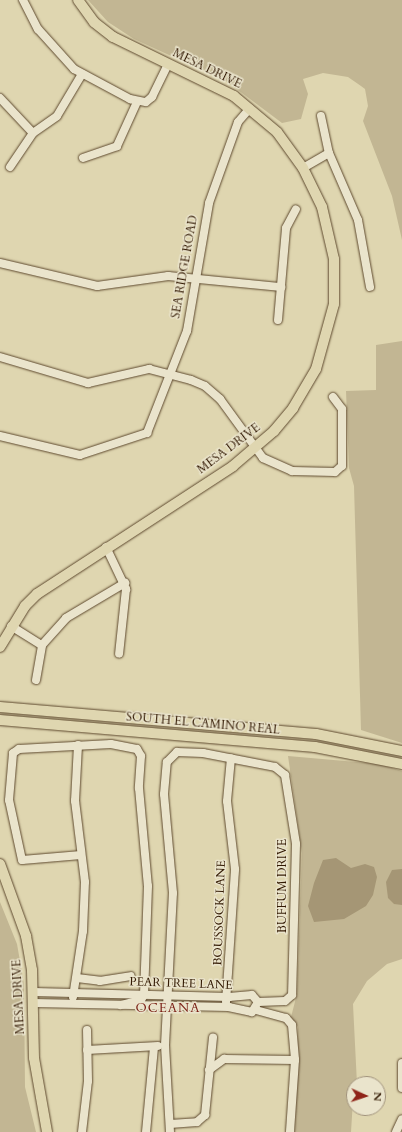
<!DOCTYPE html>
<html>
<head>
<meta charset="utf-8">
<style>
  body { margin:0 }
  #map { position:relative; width:402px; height:1132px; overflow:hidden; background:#dfd6b0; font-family:Cardo,serif }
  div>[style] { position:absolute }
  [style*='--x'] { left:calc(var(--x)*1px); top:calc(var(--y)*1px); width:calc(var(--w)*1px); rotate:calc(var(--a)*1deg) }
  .green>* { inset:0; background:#c2b693 }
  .water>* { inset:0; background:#a59675 }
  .roads { filter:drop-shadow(0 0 1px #5e492e) drop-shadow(0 0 1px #5e492e) }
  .minor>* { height:8px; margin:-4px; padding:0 4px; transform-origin:4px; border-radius:4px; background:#eae4cc }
  .major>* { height:10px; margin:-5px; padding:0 5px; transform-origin:5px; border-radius:5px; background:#dfd6b0 }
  span { translate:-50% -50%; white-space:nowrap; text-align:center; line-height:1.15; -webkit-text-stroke:3px #eae4cc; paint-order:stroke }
  .street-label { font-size:12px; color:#331a03 }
  .neighbourhood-label { font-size:13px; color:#7a1f14; letter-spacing:1px }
  .north { position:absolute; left:346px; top:1076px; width:40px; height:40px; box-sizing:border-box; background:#eae4cc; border:1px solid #a1937c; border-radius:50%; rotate:93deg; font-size:11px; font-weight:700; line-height:16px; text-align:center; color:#331a03 }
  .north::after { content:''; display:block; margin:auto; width:14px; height:18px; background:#8f2418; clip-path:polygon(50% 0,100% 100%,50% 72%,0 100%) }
</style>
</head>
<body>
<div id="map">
  <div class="green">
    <div style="clip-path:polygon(88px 0,402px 0,402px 240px,392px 196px,363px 121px,368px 106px,365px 89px,361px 86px,348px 77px,323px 73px,303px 79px,308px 94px,301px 119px,282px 123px,226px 81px,134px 39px,108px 22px)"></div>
    <div style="clip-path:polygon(402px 341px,402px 743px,361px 730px,354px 486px,349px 468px,346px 391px,376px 390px,376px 345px)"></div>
    <div style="clip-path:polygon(288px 756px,379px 764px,402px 771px,402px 959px,387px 964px,367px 981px,353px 1004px,357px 1084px,354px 1084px,351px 1132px,295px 1132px,298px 1027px,291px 1017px,297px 994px,302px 853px)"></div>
    <div style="clip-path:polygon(0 902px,17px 944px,24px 984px,25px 1087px,36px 1132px,0 1132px)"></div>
  </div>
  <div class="water">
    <div style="clip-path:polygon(336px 858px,351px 868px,365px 864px,374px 867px,377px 877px,373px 895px,366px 906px,344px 919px,314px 922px,308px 906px,314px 883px,323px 860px)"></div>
    <div style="clip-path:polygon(402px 869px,402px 905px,394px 904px,388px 898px,386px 882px,392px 870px)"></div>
  </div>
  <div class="roads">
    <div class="minor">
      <div style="--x:23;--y:0;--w:33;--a:63"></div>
      <div style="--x:38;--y:29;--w:54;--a:48"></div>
      <div style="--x:74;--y:69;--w:64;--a:28.2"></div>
      <div style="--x:130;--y:99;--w:16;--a:11"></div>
      <div style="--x:146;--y:102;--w:8;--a:-40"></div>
      <div style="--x:152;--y:97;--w:37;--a:-64"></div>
      <div style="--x:0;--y:98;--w:48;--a:46.7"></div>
      <div style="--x:321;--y:116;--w:38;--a:78"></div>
      <div style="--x:329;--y:153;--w:73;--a:66.6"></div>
      <div style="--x:358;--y:220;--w:68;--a:79.8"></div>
      <div style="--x:83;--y:158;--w:36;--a:-19"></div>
      <div style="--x:117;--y:146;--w:48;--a:-65.6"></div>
      <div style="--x:10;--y:167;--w:41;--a:-55.9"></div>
      <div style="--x:33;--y:133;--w:29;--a:-35"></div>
      <div style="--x:57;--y:116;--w:49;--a:-59.2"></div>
      <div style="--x:303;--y:168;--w:30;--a:-30"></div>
      <div style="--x:0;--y:263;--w:100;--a:13.3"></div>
      <div style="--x:97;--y:286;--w:72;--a:-8"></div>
      <div style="--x:168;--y:276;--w:114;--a:5.6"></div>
      <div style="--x:278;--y:320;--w:92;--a:-85"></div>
      <div style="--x:286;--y:228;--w:21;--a:-62"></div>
      <div style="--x:0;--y:357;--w:92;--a:16.5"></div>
      <div style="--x:88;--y:383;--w:63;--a:-12.9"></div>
      <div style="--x:149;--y:369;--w:43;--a:14.7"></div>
      <div style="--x:191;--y:380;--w:15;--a:23"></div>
      <div style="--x:205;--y:386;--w:20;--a:41"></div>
      <div style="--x:220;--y:399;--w:73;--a:53.9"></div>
      <div style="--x:263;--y:458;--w:32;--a:24"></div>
      <div style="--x:292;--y:471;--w:43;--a:1.3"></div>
      <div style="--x:335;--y:472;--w:9;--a:-41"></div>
      <div style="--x:342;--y:466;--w:57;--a:-90"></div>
      <div style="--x:342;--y:409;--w:15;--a:-127"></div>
      <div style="--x:0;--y:436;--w:82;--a:13.4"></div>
      <div style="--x:80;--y:455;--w:71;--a:-18.2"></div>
      <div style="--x:147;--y:433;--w:110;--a:-68.6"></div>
      <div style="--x:187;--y:331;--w:130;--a:-80.2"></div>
      <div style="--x:209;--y:203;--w:86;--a:-70.3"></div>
      <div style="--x:238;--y:122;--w:18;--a:-49"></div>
      <div style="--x:106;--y:547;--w:47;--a:64.5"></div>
      <div style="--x:126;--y:589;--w:65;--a:96.1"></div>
      <div style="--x:11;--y:626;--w:36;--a:32"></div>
      <div style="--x:42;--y:645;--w:36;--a:-48"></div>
      <div style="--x:66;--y:618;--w:69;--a:-30.7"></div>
      <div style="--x:36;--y:680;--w:36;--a:-80"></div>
      <div style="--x:81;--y:855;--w:59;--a:175.2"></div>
      <div style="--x:22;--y:860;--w:61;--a:-102.2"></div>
      <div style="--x:9;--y:800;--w:47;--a:-85.1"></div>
      <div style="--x:13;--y:753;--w:7;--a:-34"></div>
      <div style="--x:19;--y:749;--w:92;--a:-3.1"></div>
      <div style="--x:111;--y:744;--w:26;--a:11"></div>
      <div style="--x:137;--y:749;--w:8;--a:60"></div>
      <div style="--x:141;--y:756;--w:32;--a:94"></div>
      <div style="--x:139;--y:788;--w:98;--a:84.8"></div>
      <div style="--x:148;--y:886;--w:109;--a:92.1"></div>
      <div style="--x:144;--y:995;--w:6;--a:121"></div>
      <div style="--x:141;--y:1000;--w:21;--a:166"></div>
      <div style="--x:77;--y:978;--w:23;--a:7"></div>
      <div style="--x:100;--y:981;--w:31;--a:-9"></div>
      <div style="--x:34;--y:992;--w:195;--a:1.5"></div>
      <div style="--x:229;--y:997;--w:23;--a:-5"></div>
      <div style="--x:252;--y:995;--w:9;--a:49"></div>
      <div style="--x:258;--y:1002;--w:12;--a:121"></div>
      <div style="--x:252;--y:1012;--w:24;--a:-168"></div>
      <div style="--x:229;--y:1007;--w:195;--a:-178.8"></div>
      <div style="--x:73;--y:997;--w:67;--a:-81.4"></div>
      <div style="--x:83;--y:931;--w:49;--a:-87.7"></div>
      <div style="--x:85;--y:882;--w:82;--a:-97"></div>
      <div style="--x:75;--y:801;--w:56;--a:-86.9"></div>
      <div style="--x:226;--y:1002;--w:133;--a:-86.1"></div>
      <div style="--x:235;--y:869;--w:68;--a:-96.7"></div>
      <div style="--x:227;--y:801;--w:43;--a:-84.7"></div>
      <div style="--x:256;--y:1010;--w:31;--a:15"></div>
      <div style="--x:286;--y:1018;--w:9;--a:49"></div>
      <div style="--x:292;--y:1025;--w:35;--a:85"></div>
      <div style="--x:295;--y:1060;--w:72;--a:94"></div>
      <div style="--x:87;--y:1050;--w:71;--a:-3.2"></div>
      <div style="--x:402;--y:1063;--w:25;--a:90"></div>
      <div style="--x:209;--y:1070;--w:19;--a:-36"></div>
      <div style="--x:224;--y:1059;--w:71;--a:0.8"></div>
      <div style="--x:170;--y:1124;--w:27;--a:-4"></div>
      <div style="--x:197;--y:1122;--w:11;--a:-41"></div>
      <div style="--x:205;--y:1115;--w:78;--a:-84.1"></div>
      <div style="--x:82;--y:1132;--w:51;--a:-83.3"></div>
      <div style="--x:88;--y:1081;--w:51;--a:-91.1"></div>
      <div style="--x:146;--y:1132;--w:85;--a:-84.6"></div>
      <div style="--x:170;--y:1132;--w:87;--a:-93.3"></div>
      <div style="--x:165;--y:1045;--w:152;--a:-87"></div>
      <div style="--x:173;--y:893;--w:99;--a:-95.2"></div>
      <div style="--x:164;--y:794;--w:32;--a:-85"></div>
      <div style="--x:167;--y:762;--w:14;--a:-45"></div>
      <div style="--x:177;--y:752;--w:26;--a:2"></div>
      <div style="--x:203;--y:753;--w:73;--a:11"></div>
      <div style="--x:275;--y:767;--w:13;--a:39"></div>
      <div style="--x:285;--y:775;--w:70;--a:80.9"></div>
      <div style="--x:296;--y:844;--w:151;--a:91.5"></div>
      <div style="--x:292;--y:995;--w:9;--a:139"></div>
      <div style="--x:285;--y:1001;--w:27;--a:178"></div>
      <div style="--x:396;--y:1132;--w:14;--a:-65"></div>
    </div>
    <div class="major">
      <div style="--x:0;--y:647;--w:48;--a:-58.6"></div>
      <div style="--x:25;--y:606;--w:17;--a:-45"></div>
      <div style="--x:37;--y:594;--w:234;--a:-33.1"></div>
      <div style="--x:233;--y:466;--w:54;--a:-40.5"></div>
      <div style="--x:274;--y:431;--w:30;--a:-50"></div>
      <div style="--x:293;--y:408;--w:45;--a:-59.5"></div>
      <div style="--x:316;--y:369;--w:67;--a:-74.5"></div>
      <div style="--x:334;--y:304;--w:45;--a:-90"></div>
      <div style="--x:334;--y:259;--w:53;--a:-103"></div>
      <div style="--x:322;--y:207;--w:43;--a:-116"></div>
      <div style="--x:303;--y:168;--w:44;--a:-125.8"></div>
      <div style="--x:277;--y:132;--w:56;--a:-140.1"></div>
      <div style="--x:234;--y:96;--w:135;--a:-154"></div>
      <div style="--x:113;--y:37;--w:24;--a:-142"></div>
      <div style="--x:94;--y:22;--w:27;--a:-126"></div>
      <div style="--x:0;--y:707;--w:317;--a:4.9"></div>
      <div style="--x:316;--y:734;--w:88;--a:11.2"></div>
      <div style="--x:0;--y:720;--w:316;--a:4.9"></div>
      <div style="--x:315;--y:747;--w:89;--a:11.1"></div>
      <div style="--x:0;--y:864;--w:77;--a:70.1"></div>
      <div style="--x:26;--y:936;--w:35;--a:80"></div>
      <div style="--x:32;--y:970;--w:88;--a:88.7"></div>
      <div style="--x:34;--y:1058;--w:75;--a:80"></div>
    </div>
  </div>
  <div class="street-label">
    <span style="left:207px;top:69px;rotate:26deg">MESA DRIVE</span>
    <span style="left:185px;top:267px;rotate:-80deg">SEA RIDGE ROAD</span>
    <span style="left:229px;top:449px;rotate:-37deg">MESA DRIVE</span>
    <span style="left:203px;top:724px;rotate:5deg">SOUTH EL CAMINO REAL</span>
    <span style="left:283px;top:886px;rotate:-90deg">BUFFUM DRIVE</span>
    <span style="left:220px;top:913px;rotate:-88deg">BOUSSOCK LANE</span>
    <span style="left:181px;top:984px;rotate:2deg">PEAR TREE LANE</span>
    <span style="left:19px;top:997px;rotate:-93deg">MESA DRIVE</span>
  </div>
  <div class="neighbourhood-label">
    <span style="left:168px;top:1008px">OCEANA</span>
  </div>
  <div class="north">N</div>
</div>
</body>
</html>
